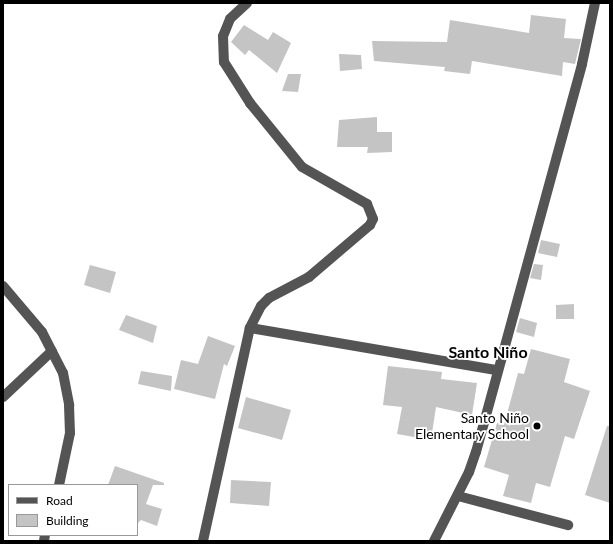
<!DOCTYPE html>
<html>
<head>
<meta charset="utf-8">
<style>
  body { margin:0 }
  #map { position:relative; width:613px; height:544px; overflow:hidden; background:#fff; font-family:Lato,sans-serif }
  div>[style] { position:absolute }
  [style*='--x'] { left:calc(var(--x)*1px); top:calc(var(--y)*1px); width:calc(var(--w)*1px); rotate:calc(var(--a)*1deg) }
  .building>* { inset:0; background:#c4c4c4 }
  .minor>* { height:10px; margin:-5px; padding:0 5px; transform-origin:5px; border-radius:5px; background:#545454 }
  .dots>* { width:11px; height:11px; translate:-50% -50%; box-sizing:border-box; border:2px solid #fff; border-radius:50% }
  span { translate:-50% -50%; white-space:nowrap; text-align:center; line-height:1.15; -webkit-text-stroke:3.5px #fff; paint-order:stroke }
  .poi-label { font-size:14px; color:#000 }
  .right { translate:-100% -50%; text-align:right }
  .quarter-label { font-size:16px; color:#000; font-weight:700 }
  .frame { position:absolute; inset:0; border:4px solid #000; pointer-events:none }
  .legend { position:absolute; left:8px; top:484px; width:130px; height:52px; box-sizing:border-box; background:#fff; border:1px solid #999; margin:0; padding:5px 7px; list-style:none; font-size:12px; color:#000 }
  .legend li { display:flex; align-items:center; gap:8px; height:20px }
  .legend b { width:20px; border:1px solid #999 }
</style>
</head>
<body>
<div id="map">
  <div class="building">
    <div style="clip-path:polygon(531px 15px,566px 19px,564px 38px,581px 39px,575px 64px,563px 62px,562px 76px,472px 61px,470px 74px,444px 71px,445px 67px,374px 61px,372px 41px,447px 42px,450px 20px,529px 33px)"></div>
    <div style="clip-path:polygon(244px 25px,268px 40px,273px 32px,291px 43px,277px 73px,249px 50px,245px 55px,231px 42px)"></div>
    <div style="clip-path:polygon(339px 54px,361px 55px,362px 69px,340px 71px)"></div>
    <div style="clip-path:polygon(288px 74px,301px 74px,298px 92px,282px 91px)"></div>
    <div style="clip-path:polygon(377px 117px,377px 132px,392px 132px,392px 152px,367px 153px,368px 147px,337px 147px,339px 120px)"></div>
    <div style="clip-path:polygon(541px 240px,560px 244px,557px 257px,538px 253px)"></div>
    <div style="clip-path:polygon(534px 264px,543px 265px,541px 280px,530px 278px)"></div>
    <div style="clip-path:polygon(90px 265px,116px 272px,110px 293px,84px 285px)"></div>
    <div style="clip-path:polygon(574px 304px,574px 319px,556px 319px,556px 305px)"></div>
    <div style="clip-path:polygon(126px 315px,157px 326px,153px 343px,119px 330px)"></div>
    <div style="clip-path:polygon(520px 318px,537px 323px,534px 337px,516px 332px)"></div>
    <div style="clip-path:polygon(208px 336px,235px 346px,227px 366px,224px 364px,215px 399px,174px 389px,181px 360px,198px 364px)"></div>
    <div style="clip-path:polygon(531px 349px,570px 359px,564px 382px,590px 391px,574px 439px,565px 436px,550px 487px,536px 483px,531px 503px,503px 496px,509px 475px,484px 467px,497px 423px,504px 425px,518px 373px,524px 374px)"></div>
    <div style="clip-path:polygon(388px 366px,442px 372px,441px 379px,477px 383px,472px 415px,436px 407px,431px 440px,397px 434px,402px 407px,383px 405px)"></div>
    <div style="clip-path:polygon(141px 371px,172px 376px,171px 391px,138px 384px)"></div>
    <div style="clip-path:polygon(246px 397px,291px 410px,282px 440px,238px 428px)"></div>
    <div style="clip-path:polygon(607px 426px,610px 426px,610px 503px,585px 495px)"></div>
    <div style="clip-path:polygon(115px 466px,164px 483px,164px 485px,153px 485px,146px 504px,162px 509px,157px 526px,141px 520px,137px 524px,137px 485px,108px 485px)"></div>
    <div style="clip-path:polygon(231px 480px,271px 482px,269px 506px,230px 503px)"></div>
  </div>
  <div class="minor">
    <div style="--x:247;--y:3;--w:23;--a:137"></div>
    <div style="--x:230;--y:19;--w:18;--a:112"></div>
    <div style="--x:223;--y:36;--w:26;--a:88"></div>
    <div style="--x:224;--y:62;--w:49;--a:57.6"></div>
    <div style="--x:250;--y:103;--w:82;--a:50.9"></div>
    <div style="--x:302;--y:167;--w:75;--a:29.6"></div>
    <div style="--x:367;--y:204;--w:16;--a:68"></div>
    <div style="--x:373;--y:219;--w:7;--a:117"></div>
    <div style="--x:370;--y:225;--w:80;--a:139.6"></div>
    <div style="--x:309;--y:277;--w:45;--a:152.3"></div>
    <div style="--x:269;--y:298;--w:11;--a:135"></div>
    <div style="--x:261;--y:306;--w:25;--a:117"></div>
    <div style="--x:3;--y:286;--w:60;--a:49.7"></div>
    <div style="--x:42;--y:332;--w:46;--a:62.9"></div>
    <div style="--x:63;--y:373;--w:33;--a:79"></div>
    <div style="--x:69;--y:405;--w:28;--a:88"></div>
    <div style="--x:70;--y:433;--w:53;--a:101.9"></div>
    <div style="--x:3;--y:397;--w:67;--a:-43.2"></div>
    <div style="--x:458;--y:496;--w:114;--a:14.8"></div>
    <div style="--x:44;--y:541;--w:6;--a:-81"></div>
    <div style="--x:203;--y:541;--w:218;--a:-77.6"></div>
    <div style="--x:250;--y:328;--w:251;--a:9.7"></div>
    <div style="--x:434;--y:541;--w:77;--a:-63.1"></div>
    <div style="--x:469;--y:472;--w:21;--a:-71"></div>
    <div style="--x:476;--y:452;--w:402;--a:-74.7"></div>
    <div style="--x:582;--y:64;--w:62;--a:-78"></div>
  </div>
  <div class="dots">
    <div style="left:537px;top:426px;background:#000"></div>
  </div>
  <div class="poi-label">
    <span class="right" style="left:529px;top:426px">Santo Niño<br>Elementary School</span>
  </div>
  <div class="quarter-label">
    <span style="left:488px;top:352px">Santo Niño</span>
  </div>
  <div class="frame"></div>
  <ul class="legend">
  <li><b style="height:5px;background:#545454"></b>Road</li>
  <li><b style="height:11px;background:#c4c4c4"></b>Building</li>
  </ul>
</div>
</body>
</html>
